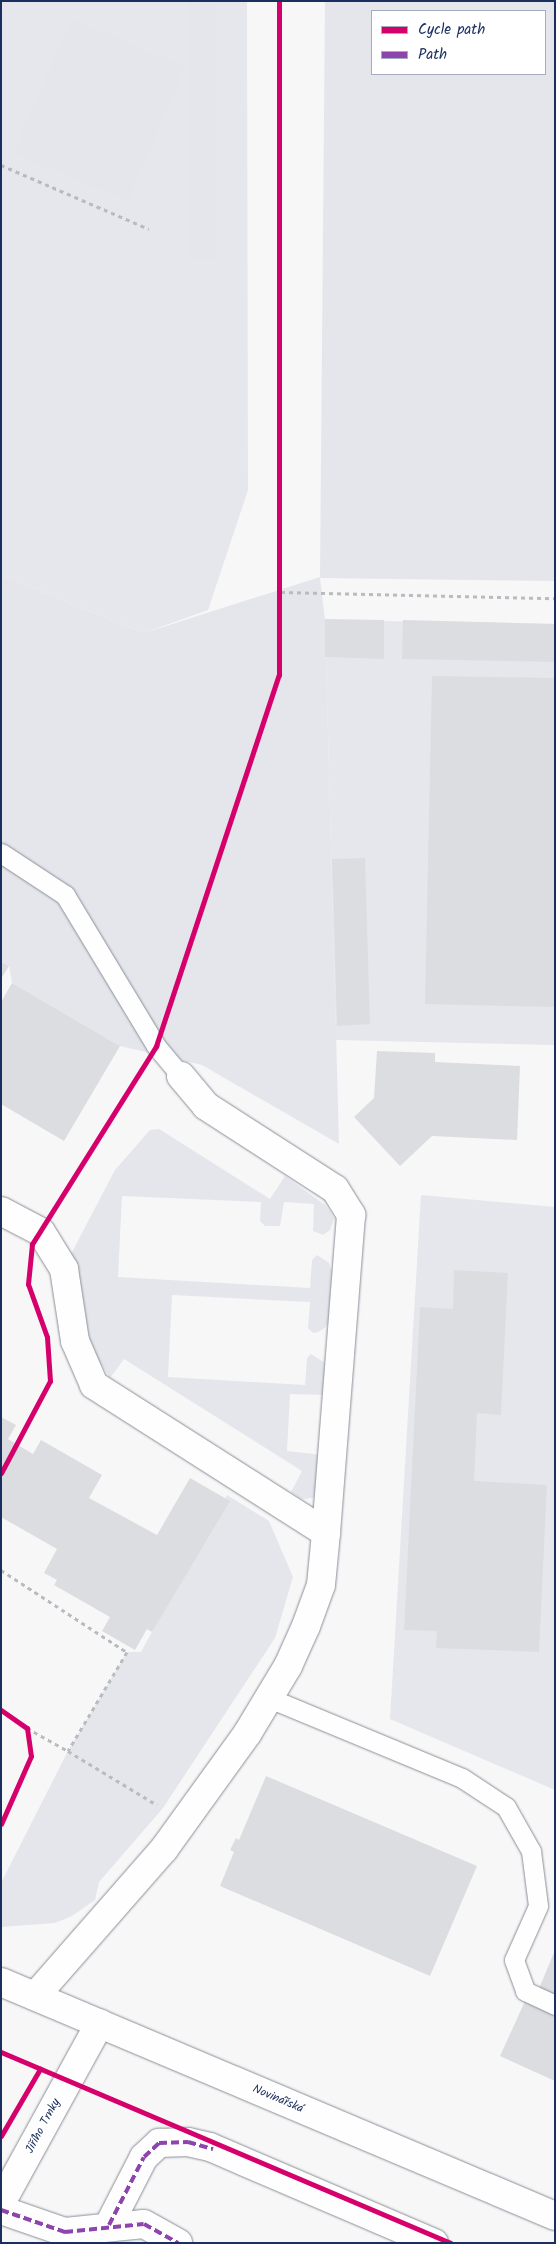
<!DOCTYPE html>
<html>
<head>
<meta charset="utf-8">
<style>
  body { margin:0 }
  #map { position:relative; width:556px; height:2244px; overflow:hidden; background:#f7f7f8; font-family:Kalam,sans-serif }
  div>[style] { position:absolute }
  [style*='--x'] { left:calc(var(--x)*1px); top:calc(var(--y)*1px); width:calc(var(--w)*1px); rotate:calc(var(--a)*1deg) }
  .built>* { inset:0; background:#e6e7ec }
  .green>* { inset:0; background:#e5e6ec }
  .building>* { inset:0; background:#dcdde0 }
  .path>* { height:3px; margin-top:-1.5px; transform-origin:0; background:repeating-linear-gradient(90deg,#b8bbc0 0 4px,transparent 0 8px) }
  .roads { filter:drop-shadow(0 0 1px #8a8e97) drop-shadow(0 0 1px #8a8e97) }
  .lane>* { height:19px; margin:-9.5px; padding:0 9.5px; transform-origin:9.5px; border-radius:9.5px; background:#fefefe }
  .street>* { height:28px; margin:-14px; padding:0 14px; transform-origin:14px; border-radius:14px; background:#fefefe }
  .secondary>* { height:28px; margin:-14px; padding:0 14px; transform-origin:14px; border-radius:14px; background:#fefefe }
  .quiet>* { height:4px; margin-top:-2px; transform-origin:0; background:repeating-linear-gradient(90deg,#8e44ad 0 8px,transparent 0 12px) }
  .cycleway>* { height:5px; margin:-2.5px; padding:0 2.5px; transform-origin:2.5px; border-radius:2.5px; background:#d6006c }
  span { translate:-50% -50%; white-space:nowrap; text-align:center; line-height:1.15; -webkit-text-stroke:4px #fff; paint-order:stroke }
  .street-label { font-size:12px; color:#1b2f5e }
  .frame { position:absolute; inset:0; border:2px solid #1b2f5e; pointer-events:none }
  .legend { position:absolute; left:371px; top:10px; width:175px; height:65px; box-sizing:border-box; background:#fff; border:1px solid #a4acbf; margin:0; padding:6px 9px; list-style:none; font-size:15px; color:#1b2f5e }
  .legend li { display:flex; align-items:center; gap:10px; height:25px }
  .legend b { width:25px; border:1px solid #a4acbf }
</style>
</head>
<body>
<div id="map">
  <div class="built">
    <div style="clip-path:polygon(1px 1px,247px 1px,248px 490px,208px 610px,144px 633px,1px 575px)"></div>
    <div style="clip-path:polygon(325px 620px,555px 624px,555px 1045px,336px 1040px)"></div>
    <div style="clip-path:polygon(421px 1195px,555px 1207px,555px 1790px,390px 1719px)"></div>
  </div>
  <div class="green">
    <div style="clip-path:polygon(188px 1px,215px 1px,216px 259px,189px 259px)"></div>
    <div style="clip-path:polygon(evenodd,325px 1px,555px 1px,555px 581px,320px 578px,325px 620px,339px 1144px,202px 1065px,120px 1046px,12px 983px,9px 966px,1px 962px,1px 575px,144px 633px,320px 577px,325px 1px,372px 11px,545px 11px,545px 74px,372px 74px,372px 11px)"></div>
    <div style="clip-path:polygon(71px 18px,185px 67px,128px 202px,13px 153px)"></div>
    <div style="clip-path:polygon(159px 1129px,270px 1199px,285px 1176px,325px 1205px,331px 1213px,334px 1219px,330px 1230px,323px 1235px,313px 1231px,314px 1204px,284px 1202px,280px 1226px,265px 1226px,260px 1221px,261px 1202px,122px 1196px,118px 1277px,310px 1288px,312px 1260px,317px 1255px,329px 1263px,332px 1272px,329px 1319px,326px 1327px,318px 1332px,313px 1333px,308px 1328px,310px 1302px,172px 1295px,168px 1377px,305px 1385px,307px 1358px,311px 1354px,325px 1363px,325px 1395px,290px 1394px,287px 1451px,323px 1455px,319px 1492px,312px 1498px,302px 1499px,291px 1492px,302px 1471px,124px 1359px,110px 1378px,90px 1346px,71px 1254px,115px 1170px,150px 1130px)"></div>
    <div style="clip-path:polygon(227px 1495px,269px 1521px,293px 1577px,275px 1638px,163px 1808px,99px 1882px,95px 1900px,72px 1916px,55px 1923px,1px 1927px,1px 1883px,68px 1751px,127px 1652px,141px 1652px)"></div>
  </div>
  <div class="building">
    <div style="clip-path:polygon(325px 619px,384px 620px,384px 659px,325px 657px)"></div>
    <div style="clip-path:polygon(403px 620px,555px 624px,555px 662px,402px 659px)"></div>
    <div style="clip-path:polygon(432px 676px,555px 678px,555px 1007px,425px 1004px)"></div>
    <div style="clip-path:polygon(365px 858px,370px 1024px,337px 1026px,332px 859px)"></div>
    <div style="clip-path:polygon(1px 962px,9px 966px,1px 979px)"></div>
    <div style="clip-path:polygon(12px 983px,120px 1046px,64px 1141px,1px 1104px,1px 1002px)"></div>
    <div style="clip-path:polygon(377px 1051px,435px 1053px,435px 1062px,520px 1066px,517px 1140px,432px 1136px,400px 1166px,354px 1117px,374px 1098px)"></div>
    <div style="clip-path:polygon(454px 1270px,508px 1273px,501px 1415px,477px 1413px,474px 1481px,547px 1485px,539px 1652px,436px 1648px,437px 1631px,404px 1630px,420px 1307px,453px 1309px)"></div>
    <div style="clip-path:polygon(1px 1417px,16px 1425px,8px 1439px,33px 1454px,41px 1440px,102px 1475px,89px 1498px,157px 1535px,190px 1478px,230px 1501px,152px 1632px,147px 1629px,135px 1650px,102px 1631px,110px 1617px,54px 1585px,57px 1580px,44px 1573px,57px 1549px,1px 1517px)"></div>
    <div style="clip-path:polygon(266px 1776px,477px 1866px,430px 1976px,220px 1886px,234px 1852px,230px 1850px,236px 1838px,239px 1840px)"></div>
    <div style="clip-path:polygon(555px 1950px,555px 2081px,500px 2056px,531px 1988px,538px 1991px)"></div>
  </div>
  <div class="path">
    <div style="--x:1;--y:165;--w:161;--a:23.4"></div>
    <div style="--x:281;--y:592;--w:274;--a:1.3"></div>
    <div style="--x:1;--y:1570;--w:150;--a:33.1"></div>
    <div style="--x:127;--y:1652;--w:115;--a:120.8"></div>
    <div style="--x:68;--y:1751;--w:104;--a:31.2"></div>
    <div style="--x:27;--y:1728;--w:47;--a:29.3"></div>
  </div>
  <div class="roads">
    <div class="lane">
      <div style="--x:1;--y:853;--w:77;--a:33.3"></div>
      <div style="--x:65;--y:895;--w:176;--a:58.9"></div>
      <div style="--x:156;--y:1046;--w:39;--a:50"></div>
      <div style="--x:269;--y:1698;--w:209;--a:22.5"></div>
      <div style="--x:462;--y:1778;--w:53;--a:33.4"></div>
      <div style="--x:506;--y:1807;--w:51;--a:60.4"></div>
      <div style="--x:531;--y:1851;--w:55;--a:82.7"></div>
      <div style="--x:538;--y:1906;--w:59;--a:114"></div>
      <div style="--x:514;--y:1960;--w:33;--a:70"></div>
      <div style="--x:525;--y:1991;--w:33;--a:25"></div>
    </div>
    <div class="street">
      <div style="--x:181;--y:1076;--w:39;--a:50"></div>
      <div style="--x:206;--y:1106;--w:153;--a:32.8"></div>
      <div style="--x:335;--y:1189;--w:31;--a:58"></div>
      <div style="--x:351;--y:1215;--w:319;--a:94.5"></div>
      <div style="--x:1;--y:1211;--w:45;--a:27.7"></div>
      <div style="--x:41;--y:1232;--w:44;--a:58.1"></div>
      <div style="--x:64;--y:1269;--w:73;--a:81.3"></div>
      <div style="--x:75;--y:1341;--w:48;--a:66.6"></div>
      <div style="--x:94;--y:1385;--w:275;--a:32.5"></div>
      <div style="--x:326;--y:1533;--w:52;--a:95.5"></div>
      <div style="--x:321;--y:1585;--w:44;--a:110.1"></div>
      <div style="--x:306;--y:1626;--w:44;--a:114.2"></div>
      <div style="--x:288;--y:1666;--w:79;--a:121.1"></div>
      <div style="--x:247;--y:1734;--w:142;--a:125.8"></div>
      <div style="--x:164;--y:1849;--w:194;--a:131.2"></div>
      <div style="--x:1;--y:2203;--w:205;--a:-61.2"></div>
      <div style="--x:1;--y:2210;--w:68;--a:19"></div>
      <div style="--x:65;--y:2232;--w:79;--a:-5.8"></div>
      <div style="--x:144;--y:2224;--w:39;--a:29"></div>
      <div style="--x:109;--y:2225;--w:76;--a:-62.8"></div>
      <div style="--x:144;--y:2157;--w:21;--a:-43"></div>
      <div style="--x:159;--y:2143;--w:29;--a:-2"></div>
      <div style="--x:188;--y:2142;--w:23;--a:13"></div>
      <div style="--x:210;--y:2147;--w:244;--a:23.2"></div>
    </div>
    <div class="secondary">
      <div style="--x:1;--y:1982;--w:601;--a:22.9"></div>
    </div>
  </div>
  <div class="quiet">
    <div style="--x:1;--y:2210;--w:68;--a:19"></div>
    <div style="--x:65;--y:2232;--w:79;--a:-5.8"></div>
    <div style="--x:144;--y:2224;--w:39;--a:29"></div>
    <div style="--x:109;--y:2225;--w:76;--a:-62.8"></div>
    <div style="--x:144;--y:2157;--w:21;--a:-43"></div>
    <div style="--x:159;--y:2143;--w:29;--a:-2"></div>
    <div style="--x:188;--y:2142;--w:26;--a:16"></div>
  </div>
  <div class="cycleway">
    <div style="--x:1;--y:1473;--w:104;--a:-62"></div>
    <div style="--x:50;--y:1381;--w:44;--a:-93.9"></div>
    <div style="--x:47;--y:1337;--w:56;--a:-109.7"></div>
    <div style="--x:28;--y:1284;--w:40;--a:-84.3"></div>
    <div style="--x:32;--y:1244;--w:234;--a:-57.9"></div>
    <div style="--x:156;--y:1046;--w:391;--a:-71.7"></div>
    <div style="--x:279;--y:675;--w:674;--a:-90"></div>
    <div style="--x:1;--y:1710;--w:32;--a:35"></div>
    <div style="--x:27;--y:1728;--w:28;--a:82"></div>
    <div style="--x:31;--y:1756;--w:74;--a:113.8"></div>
    <div style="--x:1;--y:2052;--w:488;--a:23"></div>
    <div style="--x:1;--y:2136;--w:78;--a:-59.8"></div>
  </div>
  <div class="street-label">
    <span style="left:278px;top:2099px;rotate:23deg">Novinářská</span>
    <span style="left:43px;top:2126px;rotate:-62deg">Jiřího Trnky</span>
  </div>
  <div class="frame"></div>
  <ul class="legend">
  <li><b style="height:6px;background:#d6006c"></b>Cycle path</li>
  <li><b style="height:6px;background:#8e44ad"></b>Path</li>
  </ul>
</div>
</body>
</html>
